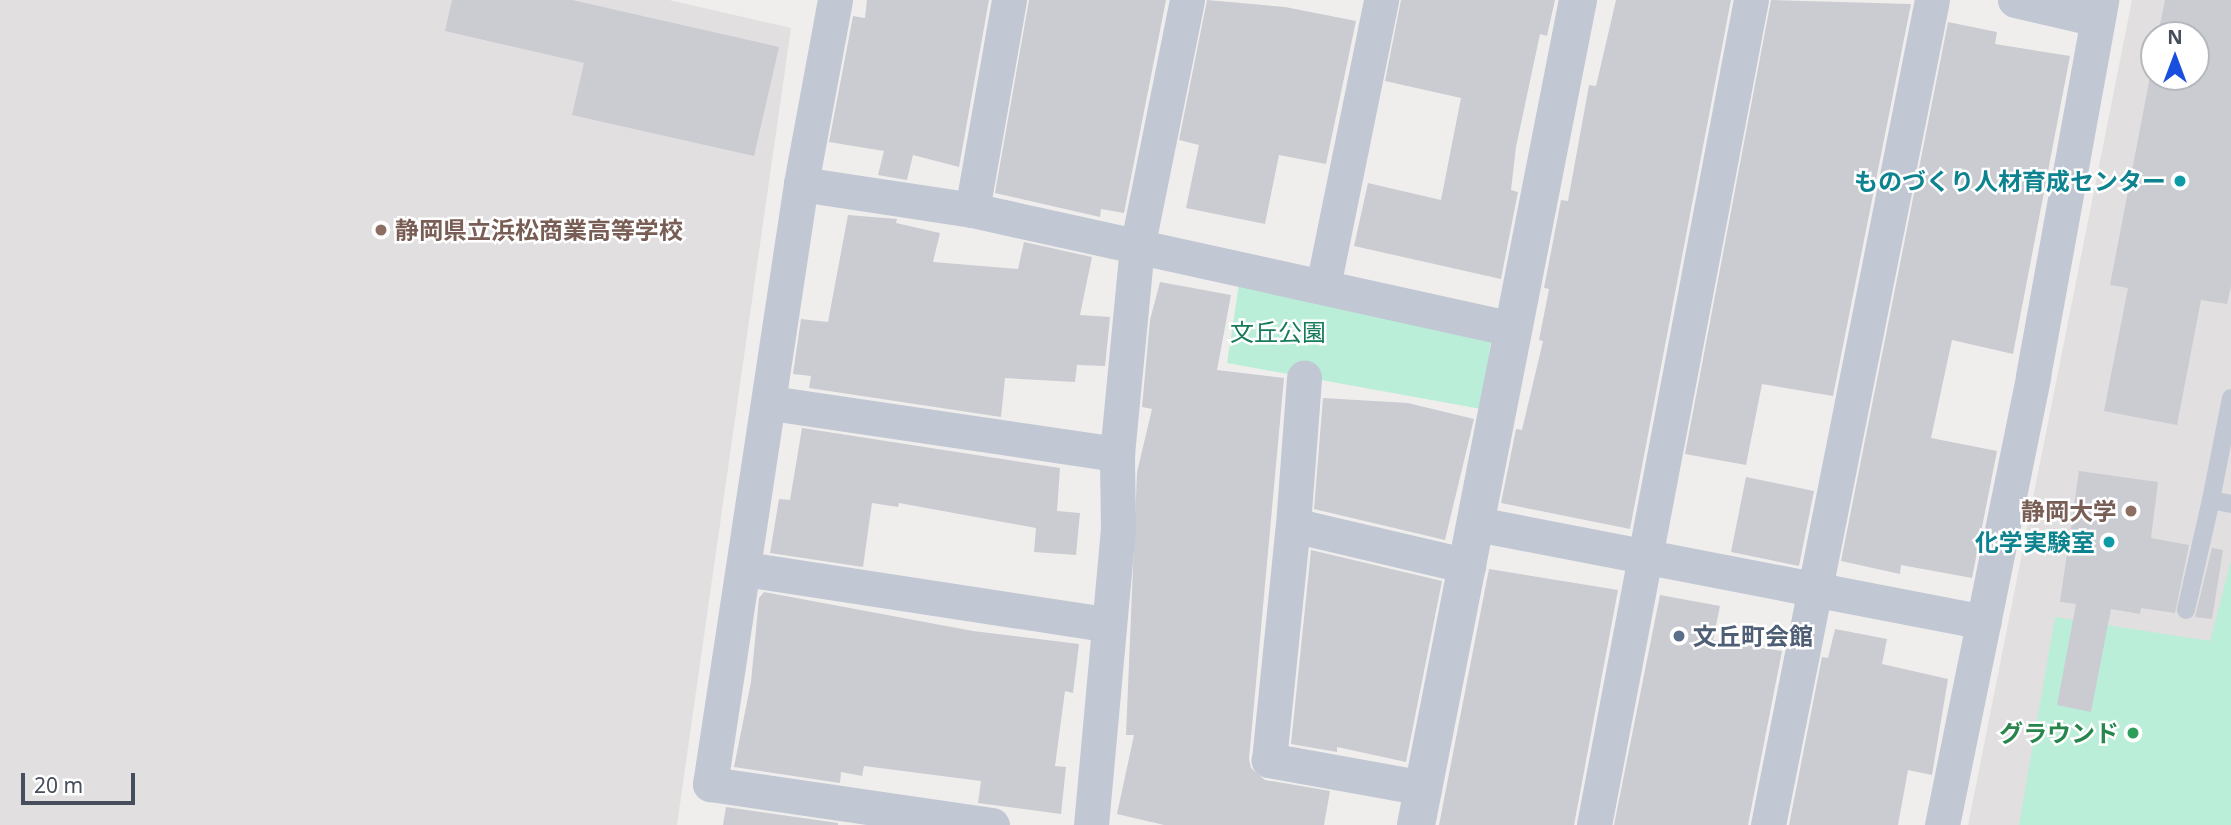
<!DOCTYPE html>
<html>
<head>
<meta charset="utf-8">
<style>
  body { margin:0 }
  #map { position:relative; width:2231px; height:825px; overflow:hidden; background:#f0eeed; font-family:"Noto Sans","Noto Sans JP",sans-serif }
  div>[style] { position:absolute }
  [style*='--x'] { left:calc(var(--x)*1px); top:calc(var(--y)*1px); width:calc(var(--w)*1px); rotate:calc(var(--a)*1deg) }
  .education>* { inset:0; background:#e1dfdf }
  .green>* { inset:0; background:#bbeed8 }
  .building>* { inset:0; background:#caccd2 }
  .service>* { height:18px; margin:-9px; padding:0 9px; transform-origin:9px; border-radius:9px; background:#c1c7d3 }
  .minor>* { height:35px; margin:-17.5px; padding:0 17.5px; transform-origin:17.5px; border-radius:17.5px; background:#c1c7d3 }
  .tertiary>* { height:38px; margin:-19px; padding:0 19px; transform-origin:19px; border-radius:19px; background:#c1c7d3 }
  .dots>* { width:19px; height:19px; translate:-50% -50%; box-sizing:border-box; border:4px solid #fff; border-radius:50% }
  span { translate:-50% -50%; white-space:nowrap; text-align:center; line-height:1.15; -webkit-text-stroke:5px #fff; paint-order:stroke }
  .culture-label { font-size:24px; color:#0d838f; font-weight:700 }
  .right { translate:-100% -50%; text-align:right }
  .education-label { font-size:24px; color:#785e54; font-weight:700 }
  .left { translate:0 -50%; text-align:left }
  .park-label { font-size:24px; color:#177b5a }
  .service-label { font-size:24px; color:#4e5e75; font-weight:700 }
  .leisure-label { font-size:24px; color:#27864d; font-weight:700 }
  .north { position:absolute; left:2140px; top:21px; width:70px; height:70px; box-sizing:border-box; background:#fff; border:2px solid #b5b8bd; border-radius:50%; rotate:0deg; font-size:19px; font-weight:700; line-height:28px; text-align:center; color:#464d5b }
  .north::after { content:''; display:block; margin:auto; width:24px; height:32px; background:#1a4ede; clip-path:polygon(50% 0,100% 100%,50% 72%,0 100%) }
  .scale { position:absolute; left:21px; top:773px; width:114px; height:32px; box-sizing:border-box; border:4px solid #464d5b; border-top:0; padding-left:9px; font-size:21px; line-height:24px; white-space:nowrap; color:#464d5b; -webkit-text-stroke:5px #fff; paint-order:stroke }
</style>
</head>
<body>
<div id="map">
  <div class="education">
    <div style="clip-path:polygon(0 0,669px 0,791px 28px,677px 825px,0 825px)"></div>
    <div style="clip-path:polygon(evenodd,2132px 0,2231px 0,2231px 825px,1968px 825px,2132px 0,2154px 35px,2196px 35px,2196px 77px,2154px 77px,2154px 35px)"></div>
  </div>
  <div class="green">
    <div style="clip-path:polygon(1239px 284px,1492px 334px,1481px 409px,1227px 363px)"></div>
    <div style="clip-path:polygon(2231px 561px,2231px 825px,2019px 825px,2055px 617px,2210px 641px)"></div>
  </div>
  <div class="building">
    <div style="clip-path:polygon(452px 0,572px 0,779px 47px,754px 156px,572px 115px,584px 63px,445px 31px)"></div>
    <div style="clip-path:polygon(867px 0,989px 0,959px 167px,913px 155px,907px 180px,878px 175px,884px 151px,829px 142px,853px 16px,865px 18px)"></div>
    <div style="clip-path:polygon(1029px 0,1166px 0,1124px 213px,1101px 209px,1100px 217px,995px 193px)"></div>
    <div style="clip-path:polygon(1207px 0,1285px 7px,1356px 21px,1326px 164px,1279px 155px,1265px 224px,1186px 208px,1199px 145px,1179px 140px)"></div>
    <div style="clip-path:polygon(1401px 0,1555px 0,1547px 36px,1540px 34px,1516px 147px,1511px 190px,1518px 192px,1501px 279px,1354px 246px,1368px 183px,1441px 200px,1461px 98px,1385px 81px)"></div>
    <div style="clip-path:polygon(1616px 0,1731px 0,1630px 529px,1501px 503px,1516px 429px,1522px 430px,1543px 341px,1539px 340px,1549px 289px,1544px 288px,1561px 200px,1568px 201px,1589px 85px,1596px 86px)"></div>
    <div style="clip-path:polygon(1771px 0,1911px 4px,1833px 396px,1762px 384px,1746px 465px,1685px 454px)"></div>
    <div style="clip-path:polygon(2165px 0,2231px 0,2231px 286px,2227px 304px,2201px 300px,2177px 425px,2104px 411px,2128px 288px,2110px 285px,2154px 56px,2154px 77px,2196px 77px,2196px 35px,2158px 35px)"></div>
    <div style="clip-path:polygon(1948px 22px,1997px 32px,1995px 44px,2070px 56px,2013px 354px,1952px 340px,1931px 438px,1997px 451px,1972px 578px,1901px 565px,1900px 574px,1841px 561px)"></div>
    <div style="clip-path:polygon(848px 215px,897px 219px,896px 223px,940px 233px,933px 262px,1018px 269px,1024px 242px,1092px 257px,1080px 315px,1110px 317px,1105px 366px,1077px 365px,1075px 382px,1005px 378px,1001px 417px,809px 388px,811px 376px,793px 374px,801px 319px,828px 322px)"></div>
    <div style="clip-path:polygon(1160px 282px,1231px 295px,1217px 370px,1284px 378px,1249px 759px,1251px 768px,1265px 780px,1330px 791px,1324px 825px,1164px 825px,1117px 814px,1134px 735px,1126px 735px,1137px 472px,1152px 409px,1142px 407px,1150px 320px)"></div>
    <div style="clip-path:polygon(1323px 398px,1408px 403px,1474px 419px,1445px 540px,1314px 509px)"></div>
    <div style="clip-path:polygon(802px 428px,1060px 468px,1057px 511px,1080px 513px,1076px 555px,1034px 552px,1036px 528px,899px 503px,898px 507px,872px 503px,863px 567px,770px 553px,779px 499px,790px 500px)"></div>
    <div style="clip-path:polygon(2079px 471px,2158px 482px,2151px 538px,2189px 545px,2175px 613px,2141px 608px,2140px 614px,2111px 609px,2091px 712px,2057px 705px,2076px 604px,2060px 602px)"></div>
    <div style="clip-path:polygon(1746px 477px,1814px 491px,1799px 566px,1731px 552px)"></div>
    <div style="clip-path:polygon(2212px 548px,2223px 550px,2212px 619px,2195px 617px)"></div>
    <div style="clip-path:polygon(1311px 550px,1442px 581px,1406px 762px,1337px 747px,1337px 752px,1291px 744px)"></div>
    <div style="clip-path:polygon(1489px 569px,1618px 590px,1574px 825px,1439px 825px)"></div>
    <div style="clip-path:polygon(764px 592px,973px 631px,1079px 644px,1073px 693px,1065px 691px,1055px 766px,1066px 767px,1061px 814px,978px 803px,981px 781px,864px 766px,862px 776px,841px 772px,840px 783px,734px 767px,751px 682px,759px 598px)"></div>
    <div style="clip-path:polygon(1660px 595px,1720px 606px,1713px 640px,1782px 651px,1748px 825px,1614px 825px)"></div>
    <div style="clip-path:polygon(1835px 629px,1887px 639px,1882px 664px,1948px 679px,1932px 775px,1908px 770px,1898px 825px,1789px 825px,1822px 657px,1828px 658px)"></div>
    <div style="clip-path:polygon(726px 807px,838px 823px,838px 825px,723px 825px)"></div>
  </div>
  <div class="service">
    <div style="--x:2231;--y:398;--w:104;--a:101.1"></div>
    <div style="--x:2211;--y:500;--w:20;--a:11"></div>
    <div style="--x:2186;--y:610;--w:113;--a:-77.2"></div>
  </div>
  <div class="minor">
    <div style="--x:835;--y:0;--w:187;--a:100.5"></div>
    <div style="--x:801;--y:184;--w:607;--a:98.62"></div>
    <div style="--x:710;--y:784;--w:285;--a:8.3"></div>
    <div style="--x:2015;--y:0;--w:84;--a:13"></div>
    <div style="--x:801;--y:184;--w:173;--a:8.6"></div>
    <div style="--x:972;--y:210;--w:554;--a:12.41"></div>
    <div style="--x:972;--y:210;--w:213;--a:-80"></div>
    <div style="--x:1323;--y:286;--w:292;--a:-78.5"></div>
    <div style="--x:771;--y:403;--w:350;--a:8.4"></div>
    <div style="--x:1477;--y:524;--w:516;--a:10.94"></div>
    <div style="--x:1293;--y:525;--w:148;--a:-85.7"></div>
    <div style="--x:745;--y:569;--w:368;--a:8.7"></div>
    <div style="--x:1424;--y:788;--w:158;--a:-169.8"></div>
    <div style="--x:1269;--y:760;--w:236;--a:-84.2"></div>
    <div style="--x:1293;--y:525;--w:180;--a:13.2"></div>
    <div style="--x:1091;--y:825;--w:296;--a:-84.8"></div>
    <div style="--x:1118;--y:530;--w:76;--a:-90.8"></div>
    <div style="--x:1117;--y:454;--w:207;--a:-84.5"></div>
    <div style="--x:1137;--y:248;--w:253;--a:-78.6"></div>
    <div style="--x:1594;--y:825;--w:840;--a:-79.23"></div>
    <div style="--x:1768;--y:825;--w:841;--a:-78.76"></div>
    <div style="--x:1942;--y:825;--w:458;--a:-78.5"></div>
    <div style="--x:2033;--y:376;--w:382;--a:-79.7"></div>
  </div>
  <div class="tertiary">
    <div style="--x:1416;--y:825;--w:841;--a:-78.89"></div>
  </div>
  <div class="dots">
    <div style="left:2180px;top:181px;background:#0f9aa8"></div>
    <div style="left:381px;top:230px;background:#8d6e63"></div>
    <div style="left:2131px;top:511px;background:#8d6e63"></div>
    <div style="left:2109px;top:542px;background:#0f9aa8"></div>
    <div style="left:1679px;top:636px;background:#5c6f8a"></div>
    <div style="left:2133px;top:733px;background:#2e9e5b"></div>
  </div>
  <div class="culture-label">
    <span class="right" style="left:2166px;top:181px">ものづくり人材育成センター</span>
    <span class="right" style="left:2095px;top:542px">化学実験室</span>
  </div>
  <div class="education-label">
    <span class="left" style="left:395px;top:230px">静岡県立浜松商業高等学校</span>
    <span class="right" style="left:2117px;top:511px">静岡大学</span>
  </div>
  <div class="park-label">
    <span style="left:1278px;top:332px">文丘公園</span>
  </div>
  <div class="service-label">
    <span class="left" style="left:1693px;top:636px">文丘町会館</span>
  </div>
  <div class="leisure-label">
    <span class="right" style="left:2119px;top:733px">グラウンド</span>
  </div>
  <div class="north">N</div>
  <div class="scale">20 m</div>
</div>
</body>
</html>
